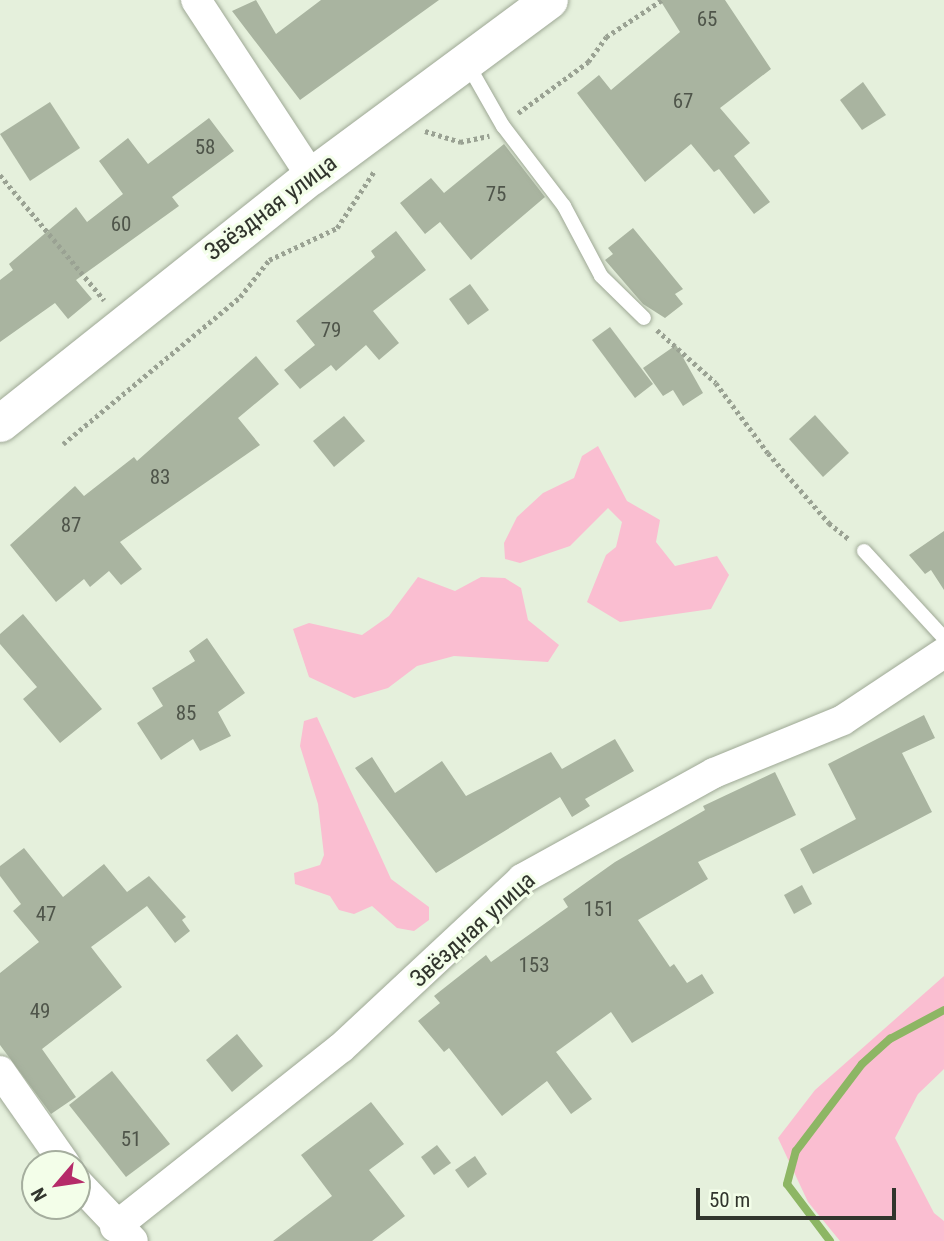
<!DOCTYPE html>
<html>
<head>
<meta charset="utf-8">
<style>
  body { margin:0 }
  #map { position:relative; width:944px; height:1241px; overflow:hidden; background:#e5f0dc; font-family:"Roboto Condensed",sans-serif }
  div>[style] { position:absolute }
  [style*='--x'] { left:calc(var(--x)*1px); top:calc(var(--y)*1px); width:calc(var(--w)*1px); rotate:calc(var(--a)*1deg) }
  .green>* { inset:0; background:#fabed1 }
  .stream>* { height:8px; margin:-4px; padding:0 4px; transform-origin:4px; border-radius:4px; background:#8db664 }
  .building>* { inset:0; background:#a9b4a0 }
  .path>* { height:4.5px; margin-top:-2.25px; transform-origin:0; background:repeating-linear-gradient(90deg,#9aa293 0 3.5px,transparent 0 7px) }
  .roads { filter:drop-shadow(0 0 2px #9ea895) drop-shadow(0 0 2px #9ea895) }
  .service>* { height:14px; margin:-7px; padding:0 7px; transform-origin:7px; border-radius:7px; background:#fff }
  .minor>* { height:30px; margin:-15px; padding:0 15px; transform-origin:15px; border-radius:15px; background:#fff }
  .tertiary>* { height:37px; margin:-18.5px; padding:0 18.5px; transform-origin:18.5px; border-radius:18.5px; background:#fff }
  span { translate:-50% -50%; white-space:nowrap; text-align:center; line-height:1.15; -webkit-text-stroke:6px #f3fee9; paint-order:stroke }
  .number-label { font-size:21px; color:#4f554a }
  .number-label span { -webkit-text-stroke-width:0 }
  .street-label { font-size:24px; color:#31352d }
  .north { position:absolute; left:21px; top:1150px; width:70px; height:70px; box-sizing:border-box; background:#f3fee9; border:2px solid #a5ae9e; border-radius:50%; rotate:241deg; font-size:19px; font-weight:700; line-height:28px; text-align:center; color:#31352d }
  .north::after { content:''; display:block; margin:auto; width:24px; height:32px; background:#b52b69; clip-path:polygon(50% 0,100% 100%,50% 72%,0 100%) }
  .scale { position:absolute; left:696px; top:1188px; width:200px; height:32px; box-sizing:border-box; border:4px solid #31352d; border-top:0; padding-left:9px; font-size:21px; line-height:24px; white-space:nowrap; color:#31352d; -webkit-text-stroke:5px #f3fee9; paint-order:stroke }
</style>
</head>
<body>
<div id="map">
  <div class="green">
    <div style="clip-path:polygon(598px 446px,627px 501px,660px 520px,656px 542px,675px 566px,717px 556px,729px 575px,711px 609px,620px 622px,587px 602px,606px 555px,616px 547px,622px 522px,608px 508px,570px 546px,520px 563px,505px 559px,504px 543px,517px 517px,543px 493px,574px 478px,582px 456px)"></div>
    <div style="clip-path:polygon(418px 577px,455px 591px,481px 577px,505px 578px,521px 588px,528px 620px,559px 645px,548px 662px,454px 656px,417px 666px,388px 688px,354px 698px,309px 677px,293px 629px,309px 623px,362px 635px,389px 616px)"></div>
    <div style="clip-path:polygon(317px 717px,391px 879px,429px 907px,429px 920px,414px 931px,397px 928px,372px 906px,354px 914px,339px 910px,330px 896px,295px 884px,294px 873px,320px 865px,324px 855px,318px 804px,300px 746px,304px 721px)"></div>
    <div style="clip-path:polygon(944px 976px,944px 1069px,918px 1094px,895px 1138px,934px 1213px,944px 1221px,944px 1241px,840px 1241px,808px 1202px,778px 1138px,815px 1090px)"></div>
  </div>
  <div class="stream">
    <div style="--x:830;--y:1241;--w:71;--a:-127"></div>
    <div style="--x:787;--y:1184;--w:34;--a:-75"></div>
    <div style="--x:796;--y:1151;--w:109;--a:-52.8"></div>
    <div style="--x:862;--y:1064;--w:38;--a:-42"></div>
    <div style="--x:890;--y:1039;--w:61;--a:-28.2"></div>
  </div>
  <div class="building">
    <div style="clip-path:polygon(256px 0,276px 34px,321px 0,439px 0,300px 100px,232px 11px)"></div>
    <div style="clip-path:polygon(660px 0,725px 0,771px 69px,720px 108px,750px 143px,734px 156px,770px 202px,754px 214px,719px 169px,714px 172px,691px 144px,645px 182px,577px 93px,599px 75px,611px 90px,680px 32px)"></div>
    <div style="clip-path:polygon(863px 82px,886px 115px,862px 130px,840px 100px)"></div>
    <div style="clip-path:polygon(50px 102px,80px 148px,30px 181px,0 134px)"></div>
    <div style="clip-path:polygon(209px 118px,234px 151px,172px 197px,179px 206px,76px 280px,92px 299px,68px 319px,55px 303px,0 342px,0 280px,13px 270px,9px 264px,76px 207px,87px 222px,123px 194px,99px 161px,128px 138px,148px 164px)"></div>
    <div style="clip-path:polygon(504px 144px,545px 197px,471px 260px,440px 222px,425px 234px,400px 203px,431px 178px,444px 193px)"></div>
    <div style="clip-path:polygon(633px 228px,683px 289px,675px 294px,683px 304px,665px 318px,643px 304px,605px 260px,613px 254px,608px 248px)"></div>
    <div style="clip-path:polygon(396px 231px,426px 270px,373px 311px,399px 343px,379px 360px,366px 345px,336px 371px,331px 365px,300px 389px,284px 370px,315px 345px,296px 321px,375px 257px,371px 251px)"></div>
    <div style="clip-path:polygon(470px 284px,489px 310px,468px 325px,449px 299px)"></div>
    <div style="clip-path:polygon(610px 327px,653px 384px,635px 398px,592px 340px)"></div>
    <div style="clip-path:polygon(676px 345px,703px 393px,683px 406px,673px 390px,663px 396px,643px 368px)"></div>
    <div style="clip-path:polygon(256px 356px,279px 384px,238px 418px,260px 445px,120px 542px,142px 569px,121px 585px,109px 571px,90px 587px,84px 579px,56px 602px,10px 545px,75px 486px,84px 496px,134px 457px,137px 461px)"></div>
    <div style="clip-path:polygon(815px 415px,849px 453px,823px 477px,789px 439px)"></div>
    <div style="clip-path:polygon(344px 416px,365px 441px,334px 467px,313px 441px)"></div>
    <div style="clip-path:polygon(944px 531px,944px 590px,931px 570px,925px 574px,909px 555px)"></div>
    <div style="clip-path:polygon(23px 614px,102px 709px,60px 743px,23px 699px,37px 687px,0 644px,0 634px)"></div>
    <div style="clip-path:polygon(207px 638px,245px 693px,218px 712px,231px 736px,200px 751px,193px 739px,161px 760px,137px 723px,163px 706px,152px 688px,195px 661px,189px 651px)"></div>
    <div style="clip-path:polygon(924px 715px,935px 738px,902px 753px,932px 812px,813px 874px,800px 849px,856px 819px,828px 764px)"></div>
    <div style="clip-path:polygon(615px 739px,634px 771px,585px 799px,590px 806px,572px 817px,560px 797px,436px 873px,355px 768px,372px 757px,395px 793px,442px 761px,466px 796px,551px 752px,562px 769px)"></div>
    <div style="clip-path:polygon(775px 772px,796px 815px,698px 862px,708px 879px,638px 920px,670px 967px,674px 964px,687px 983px,702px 974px,714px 993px,632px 1043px,611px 1012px,556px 1052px,592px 1099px,571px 1114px,547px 1081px,502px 1116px,449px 1048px,444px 1052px,418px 1021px,440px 1003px,434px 996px,486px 955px,491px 962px,568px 907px,563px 899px,615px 862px,705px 810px,703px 806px)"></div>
    <div style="clip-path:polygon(24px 848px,63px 897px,104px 864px,127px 892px,149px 876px,186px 917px,182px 920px,190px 931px,175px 943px,147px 906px,91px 947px,122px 987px,42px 1049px,76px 1097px,51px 1114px,0 1045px,0 973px,39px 942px,13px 911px,21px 904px,0 876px,0 866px)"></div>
    <div style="clip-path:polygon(802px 885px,812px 904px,794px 914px,784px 895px)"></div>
    <div style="clip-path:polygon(237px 1034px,263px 1066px,232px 1092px,206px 1060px)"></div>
    <div style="clip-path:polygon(112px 1071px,170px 1144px,126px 1177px,69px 1105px)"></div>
    <div style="clip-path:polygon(371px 1102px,404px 1144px,369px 1170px,405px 1216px,372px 1241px,273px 1241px,332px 1196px,301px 1155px)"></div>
    <div style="clip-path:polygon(437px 1145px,451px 1163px,434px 1175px,421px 1157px)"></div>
    <div style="clip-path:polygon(475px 1156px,487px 1174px,468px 1188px,455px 1170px)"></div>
  </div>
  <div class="path">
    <div style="--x:518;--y:113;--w:87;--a:-36.1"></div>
    <div style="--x:588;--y:62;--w:31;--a:-54"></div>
    <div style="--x:606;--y:37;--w:67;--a:-33.5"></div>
    <div style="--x:425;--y:131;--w:37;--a:17"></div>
    <div style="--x:460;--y:142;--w:30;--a:-12"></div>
    <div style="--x:0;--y:175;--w:163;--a:50.2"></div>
    <div style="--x:657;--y:330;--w:79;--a:41.9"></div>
    <div style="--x:716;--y:383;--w:87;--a:53.4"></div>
    <div style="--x:768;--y:453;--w:93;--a:48.9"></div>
    <div style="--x:829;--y:523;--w:26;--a:39"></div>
    <div style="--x:63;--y:444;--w:230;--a:-39.7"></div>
    <div style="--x:240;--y:297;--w:47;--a:-51.9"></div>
    <div style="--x:269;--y:260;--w:75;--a:-25.2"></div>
    <div style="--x:337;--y:228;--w:69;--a:-56.8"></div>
  </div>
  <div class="roads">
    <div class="service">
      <div style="--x:467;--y:63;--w:73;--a:60.3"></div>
      <div style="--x:503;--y:126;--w:101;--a:52.7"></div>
      <div style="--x:564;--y:206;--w:79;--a:62.1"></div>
      <div style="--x:601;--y:276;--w:60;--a:44.3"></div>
      <div style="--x:864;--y:551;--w:118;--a:47.4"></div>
    </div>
    <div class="minor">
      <div style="--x:196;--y:0;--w:210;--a:56.8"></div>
      <div style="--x:0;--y:1071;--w:113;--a:55"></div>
      <div style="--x:77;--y:1182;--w:81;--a:46.5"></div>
      <div style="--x:115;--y:1227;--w:288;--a:-38.4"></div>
      <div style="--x:341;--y:1048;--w:248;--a:-43"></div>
      <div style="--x:522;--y:879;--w:219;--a:-28.9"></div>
      <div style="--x:714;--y:773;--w:139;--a:-22.3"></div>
      <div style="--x:843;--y:720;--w:121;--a:-33.6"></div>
    </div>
    <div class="tertiary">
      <div style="--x:0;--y:423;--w:397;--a:-38.5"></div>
      <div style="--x:311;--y:176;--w:296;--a:-36.5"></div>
    </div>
  </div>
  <div class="number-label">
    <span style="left:707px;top:19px">65</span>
    <span style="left:683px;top:101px">67</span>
    <span style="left:205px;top:147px">58</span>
    <span style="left:496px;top:194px">75</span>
    <span style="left:121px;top:224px">60</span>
    <span style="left:331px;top:330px">79</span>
    <span style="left:160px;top:477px">83</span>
    <span style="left:71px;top:525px">87</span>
    <span style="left:186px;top:713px">85</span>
    <span style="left:599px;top:909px">151</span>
    <span style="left:46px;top:914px">47</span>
    <span style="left:534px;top:965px">153</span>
    <span style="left:40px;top:1011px">49</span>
    <span style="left:131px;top:1139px">51</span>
  </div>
  <div class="street-label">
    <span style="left:271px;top:208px;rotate:-37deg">Звёздная улица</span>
    <span style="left:473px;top:930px;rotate:-42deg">Звёздная улица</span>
  </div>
  <div class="north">N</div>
  <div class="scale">50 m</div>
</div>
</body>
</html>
